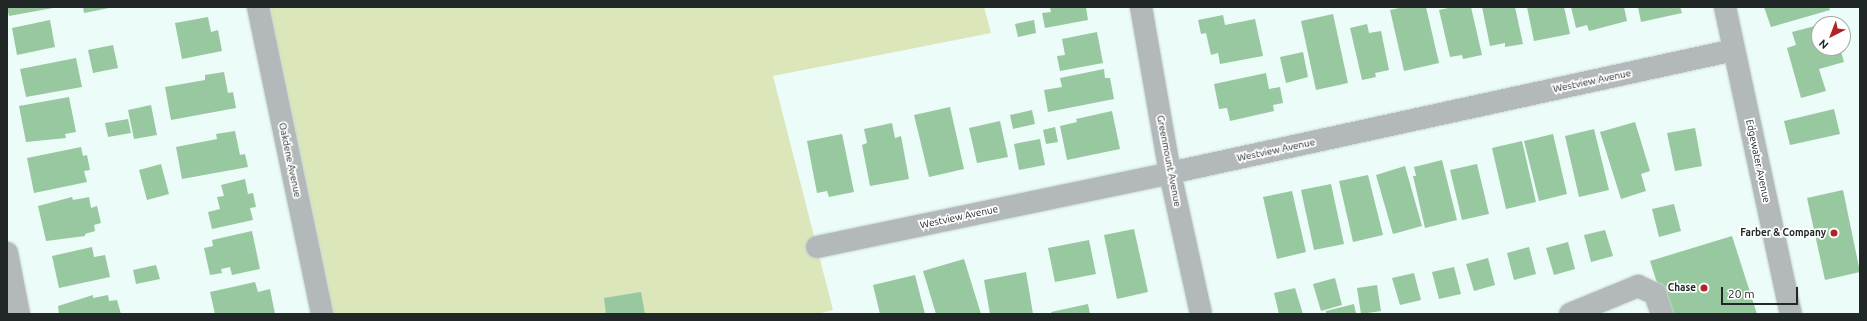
<!DOCTYPE html>
<html>
<head>
<meta charset="utf-8">
<style>
  body { margin:0 }
  #map { position:relative; width:1867px; height:321px; overflow:hidden; background:#ecfcf8; font-family:Ubuntu,sans-serif }
  div>[style] { position:absolute }
  [style*='--x'] { left:calc(var(--x)*1px); top:calc(var(--y)*1px); width:calc(var(--w)*1px); rotate:calc(var(--a)*1deg) }
  .green>* { inset:0; background:#dbe6bb }
  .building>* { inset:0; background:#97c89f }
  .roads { filter:drop-shadow(0 0 1px #c7d6d2) drop-shadow(0 0 1px #c7d6d2) }
  .minor>* { height:22px; margin:-11px; padding:0 11px; transform-origin:11px; border-radius:11px; background:#b3b9bb }
  .dots>* { width:11px; height:11px; translate:-50% -50%; box-sizing:border-box; border:2px solid #fff; border-radius:50% }
  span { translate:-50% -50%; white-space:nowrap; text-align:center; line-height:1.15; -webkit-text-stroke:3.5px #fff; paint-order:stroke }
  .street-label { font-size:10px; color:#212726 }
  .poi-label { font-size:10px; color:#212726; font-weight:700 }
  .right { translate:-100% -50%; text-align:right }
  .frame { position:absolute; inset:0; border:8px solid #212726; pointer-events:none }
  .north { position:absolute; left:1811px; top:16px; width:40px; height:40px; box-sizing:border-box; background:#fff; border:1px solid #a6a9a8; border-radius:50%; rotate:222deg; font-size:11px; font-weight:700; line-height:16px; text-align:center; color:#212726 }
  .north::after { content:''; display:block; margin:auto; width:14px; height:18px; background:#b32226; clip-path:polygon(50% 0,100% 100%,50% 72%,0 100%) }
  .scale { position:absolute; left:1721px; top:287px; width:77px; height:18px; box-sizing:border-box; border:2px solid #212726; border-top:0; padding-left:5px; font-size:12px; line-height:14px; white-space:nowrap; color:#212726; -webkit-text-stroke:3px #fff; paint-order:stroke }
</style>
</head>
<body>
<div id="map">
  <div class="green">
    <div style="clip-path:polygon(258px 7px,984px 7px,991px 33px,773px 76px,833px 310px,817px 314px,322px 314px)"></div>
  </div>
  <div class="building">
    <div style="clip-path:polygon(7px 7px,53px 7px,53px 8px,9px 16px)"></div>
    <div style="clip-path:polygon(83px 7px,109px 7px,109px 8px,84px 13px)"></div>
    <div style="clip-path:polygon(1050px 7px,1086px 7px,1088px 20px,1045px 28px,1042px 13px,1051px 12px)"></div>
    <div style="clip-path:polygon(1404px 7px,1426px 7px,1439px 63px,1404px 71px,1390px 10px)"></div>
    <div style="clip-path:polygon(1453px 7px,1471px 7px,1482px 55px,1463px 59px,1462px 55px,1450px 57px,1439px 10px)"></div>
    <div style="clip-path:polygon(1482px 7px,1515px 7px,1523px 44px,1505px 47px,1505px 43px,1490px 46px)"></div>
    <div style="clip-path:polygon(1527px 7px,1564px 7px,1570px 34px,1534px 41px)"></div>
    <div style="clip-path:polygon(1571px 7px,1624px 7px,1627px 21px,1589px 31px,1587px 25px,1576px 28px)"></div>
    <div style="clip-path:polygon(1638px 7px,1680px 7px,1682px 13px,1641px 22px)"></div>
    <div style="clip-path:polygon(1764px 7px,1829px 7px,1830px 10px,1771px 27px)"></div>
    <div style="clip-path:polygon(1333px 14px,1348px 83px,1316px 90px,1301px 21px)"></div>
    <div style="clip-path:polygon(1223px 15px,1225px 25px,1255px 19px,1263px 56px,1220px 64px,1218px 53px,1211px 55px,1206px 33px,1201px 34px,1198px 20px)"></div>
    <div style="clip-path:polygon(208px 17px,211px 32px,218px 30px,222px 51px,182px 59px,175px 23px)"></div>
    <div style="clip-path:polygon(50px 20px,55px 47px,17px 55px,12px 28px)"></div>
    <div style="clip-path:polygon(1034px 20px,1036px 33px,1018px 37px,1015px 24px)"></div>
    <div style="clip-path:polygon(1833px 21px,1834px 24px,1823px 24px)"></div>
    <div style="clip-path:polygon(1367px 24px,1369px 33px,1381px 31px,1389px 70px,1375px 73px,1376px 77px,1362px 80px,1350px 28px)"></div>
    <div style="clip-path:polygon(1819px 25px,1819px 48px,1840px 48px,1844px 62px,1819px 69px,1826px 91px,1801px 98px,1787px 48px,1796px 45px,1792px 32px)"></div>
    <div style="clip-path:polygon(1097px 32px,1103px 63px,1060px 71px,1057px 56px,1065px 55px,1062px 39px)"></div>
    <div style="clip-path:polygon(113px 45px,118px 68px,93px 73px,88px 50px)"></div>
    <div style="clip-path:polygon(1303px 52px,1308px 77px,1286px 83px,1280px 57px)"></div>
    <div style="clip-path:polygon(76px 58px,82px 87px,26px 97px,20px 69px)"></div>
    <div style="clip-path:polygon(1104px 69px,1105px 78px,1110px 78px,1114px 99px,1048px 112px,1044px 90px,1062px 87px,1060px 78px)"></div>
    <div style="clip-path:polygon(224px 72px,228px 93px,233px 92px,236px 108px,171px 120px,165px 87px,205px 80px,205px 75px)"></div>
    <div style="clip-path:polygon(1266px 73px,1269px 89px,1280px 87px,1283px 103px,1273px 105px,1274px 111px,1230px 121px,1227px 108px,1219px 109px,1214px 84px)"></div>
    <div style="clip-path:polygon(69px 97px,76px 132px,65px 134px,66px 138px,26px 142px,19px 106px)"></div>
    <div style="clip-path:polygon(151px 105px,157px 135px,134px 139px,128px 110px)"></div>
    <div style="clip-path:polygon(950px 107px,964px 169px,929px 177px,914px 115px)"></div>
    <div style="clip-path:polygon(1834px 109px,1840px 134px,1790px 145px,1784px 121px)"></div>
    <div style="clip-path:polygon(1032px 110px,1035px 124px,1013px 129px,1010px 115px)"></div>
    <div style="clip-path:polygon(1112px 111px,1120px 149px,1067px 160px,1060px 126px,1077px 122px,1076px 119px)"></div>
    <div style="clip-path:polygon(128px 119px,131px 133px,108px 137px,105px 123px)"></div>
    <div style="clip-path:polygon(1000px 121px,1008px 157px,977px 163px,969px 128px)"></div>
    <div style="clip-path:polygon(1635px 122px,1650px 171px,1641px 174px,1646px 191px,1621px 199px,1600px 132px)"></div>
    <div style="clip-path:polygon(892px 123px,895px 138px,901px 136px,909px 179px,870px 186px,862px 145px,867px 143px,864px 129px)"></div>
    <div style="clip-path:polygon(1055px 127px,1058px 142px,1046px 144px,1043px 130px)"></div>
    <div style="clip-path:polygon(1695px 128px,1702px 166px,1675px 171px,1667px 133px)"></div>
    <div style="clip-path:polygon(1594px 129px,1609px 190px,1579px 197px,1565px 136px)"></div>
    <div style="clip-path:polygon(235px 131px,240px 155px,245px 154px,248px 167px,182px 179px,176px 147px,217px 139px,216px 134px)"></div>
    <div style="clip-path:polygon(842px 134px,854px 192px,829px 197px,827px 191px,817px 193px,807px 141px)"></div>
    <div style="clip-path:polygon(1553px 134px,1567px 194px,1539px 201px,1524px 141px)"></div>
    <div style="clip-path:polygon(1040px 139px,1045px 165px,1019px 170px,1014px 144px)"></div>
    <div style="clip-path:polygon(1522px 141px,1536px 202px,1506px 209px,1492px 148px)"></div>
    <div style="clip-path:polygon(81px 147px,83px 156px,87px 155px,90px 170px,84px 171px,87px 182px,34px 193px,27px 158px)"></div>
    <div style="clip-path:polygon(1442px 160px,1457px 220px,1425px 228px,1413px 176px,1416px 176px,1414px 167px)"></div>
    <div style="clip-path:polygon(161px 164px,169px 194px,147px 200px,139px 170px)"></div>
    <div style="clip-path:polygon(1477px 164px,1489px 214px,1462px 220px,1450px 170px)"></div>
    <div style="clip-path:polygon(1405px 166px,1422px 226px,1393px 234px,1376px 175px)"></div>
    <div style="clip-path:polygon(1368px 175px,1383px 235px,1353px 242px,1339px 181px)"></div>
    <div style="clip-path:polygon(245px 179px,248px 194px,253px 193px,256px 207px,250px 208px,253px 220px,212px 229px,208px 212px,220px 209px,217px 197px,224px 196px,221px 185px)"></div>
    <div style="clip-path:polygon(1331px 184px,1344px 244px,1314px 250px,1301px 190px)"></div>
    <div style="clip-path:polygon(1843px 190px,1860px 272px,1825px 280px,1807px 198px)"></div>
    <div style="clip-path:polygon(1292px 191px,1306px 252px,1277px 259px,1263px 197px)"></div>
    <div style="clip-path:polygon(72px 197px,73px 200px,89px 197px,91px 208px,97px 206px,101px 223px,94px 225px,95px 231px,85px 234px,85px 236px,46px 241px,38px 206px)"></div>
    <div style="clip-path:polygon(1674px 204px,1681px 231px,1659px 237px,1652px 209px)"></div>
    <div style="clip-path:polygon(1134px 229px,1148px 292px,1117px 299px,1104px 235px)"></div>
    <div style="clip-path:polygon(1605px 230px,1613px 256px,1591px 262px,1584px 235px)"></div>
    <div style="clip-path:polygon(252px 231px,260px 269px,232px 275px,230px 267px,221px 269px,222px 273px,210px 275px,204px 248px,213px 246px,212px 240px)"></div>
    <div style="clip-path:polygon(1732px 236px,1757px 314px,1667px 314px,1650px 261px)"></div>
    <div style="clip-path:polygon(1089px 240px,1096px 274px,1055px 282px,1048px 248px)"></div>
    <div style="clip-path:polygon(1568px 242px,1575px 269px,1554px 275px,1546px 248px)"></div>
    <div style="clip-path:polygon(92px 247px,94px 257px,105px 255px,110px 277px,59px 288px,52px 256px)"></div>
    <div style="clip-path:polygon(1529px 247px,1536px 274px,1514px 280px,1507px 253px)"></div>
    <div style="clip-path:polygon(1488px 258px,1495px 285px,1474px 291px,1466px 264px)"></div>
    <div style="clip-path:polygon(964px 259px,981px 314px,936px 314px,923px 271px)"></div>
    <div style="clip-path:polygon(156px 265px,160px 279px,136px 284px,133px 270px)"></div>
    <div style="clip-path:polygon(1454px 267px,1461px 294px,1439px 299px,1432px 272px)"></div>
    <div style="clip-path:polygon(1026px 272px,1033px 314px,990px 314px,984px 280px)"></div>
    <div style="clip-path:polygon(1414px 273px,1421px 300px,1400px 305px,1392px 278px)"></div>
    <div style="clip-path:polygon(915px 275px,925px 314px,880px 314px,873px 285px)"></div>
    <div style="clip-path:polygon(1335px 278px,1342px 305px,1321px 311px,1313px 284px)"></div>
    <div style="clip-path:polygon(255px 282px,258px 292px,270px 289px,275px 314px,215px 314px,210px 292px)"></div>
    <div style="clip-path:polygon(1377px 285px,1381px 311px,1361px 314px,1357px 288px)"></div>
    <div style="clip-path:polygon(1295px 288px,1303px 314px,1279px 314px,1274px 293px)"></div>
    <div style="clip-path:polygon(641px 292px,645px 314px,606px 314px,604px 298px)"></div>
    <div style="clip-path:polygon(93px 295px,93px 298px,108px 295px,109px 301px,117px 300px,121px 314px,59px 314px,58px 306px)"></div>
    <div style="clip-path:polygon(1088px 304px,1090px 314px,1052px 314px,1051px 312px)"></div>
    <div style="clip-path:polygon(1354px 304px,1356px 314px,1326px 314px,1326px 311px)"></div>
  </div>
  <div class="roads">
    <div class="minor">
      <div style="--x:258;--y:7;--w:314;--a:78.2"></div>
      <div style="--x:1141;--y:7;--w:169;--a:80.1"></div>
      <div style="--x:1170;--y:173;--w:144;--a:77.6"></div>
      <div style="--x:1725;--y:7;--w:314;--a:77.9"></div>
      <div style="--x:817;--y:247;--w:361;--a:-11.8"></div>
      <div style="--x:1170;--y:173;--w:577;--a:-12.3"></div>
      <div style="--x:7;--y:253;--w:62;--a:78.9"></div>
      <div style="--x:1570;--y:314;--w:74;--a:-22.4"></div>
      <div style="--x:1638;--y:286;--w:19;--a:25"></div>
      <div style="--x:1655;--y:294;--w:21;--a:71"></div>
    </div>
  </div>
  <div class="dots">
    <div style="left:1834px;top:233px;background:#b32226"></div>
    <div style="left:1704px;top:288px;background:#b32226"></div>
  </div>
  <div class="street-label">
    <span style="left:1592px;top:81px;rotate:-12deg">Westview Avenue</span>
    <span style="left:1276px;top:150px;rotate:-12deg">Westview Avenue</span>
    <span style="left:290px;top:160px;rotate:78deg">Oakdene Avenue</span>
    <span style="left:1169px;top:161px;rotate:79deg">Greenmount Avenue</span>
    <span style="left:1758px;top:161px;rotate:78deg">Edgewater Avenue</span>
    <span style="left:959px;top:217px;rotate:-12deg">Westview Avenue</span>
  </div>
  <div class="poi-label">
    <span class="right" style="left:1826px;top:233px">Farber &amp; Company</span>
    <span class="right" style="left:1696px;top:288px">Chase</span>
  </div>
  <div class="frame"></div>
  <div class="north">N</div>
  <div class="scale">20 m</div>
</div>
</body>
</html>
